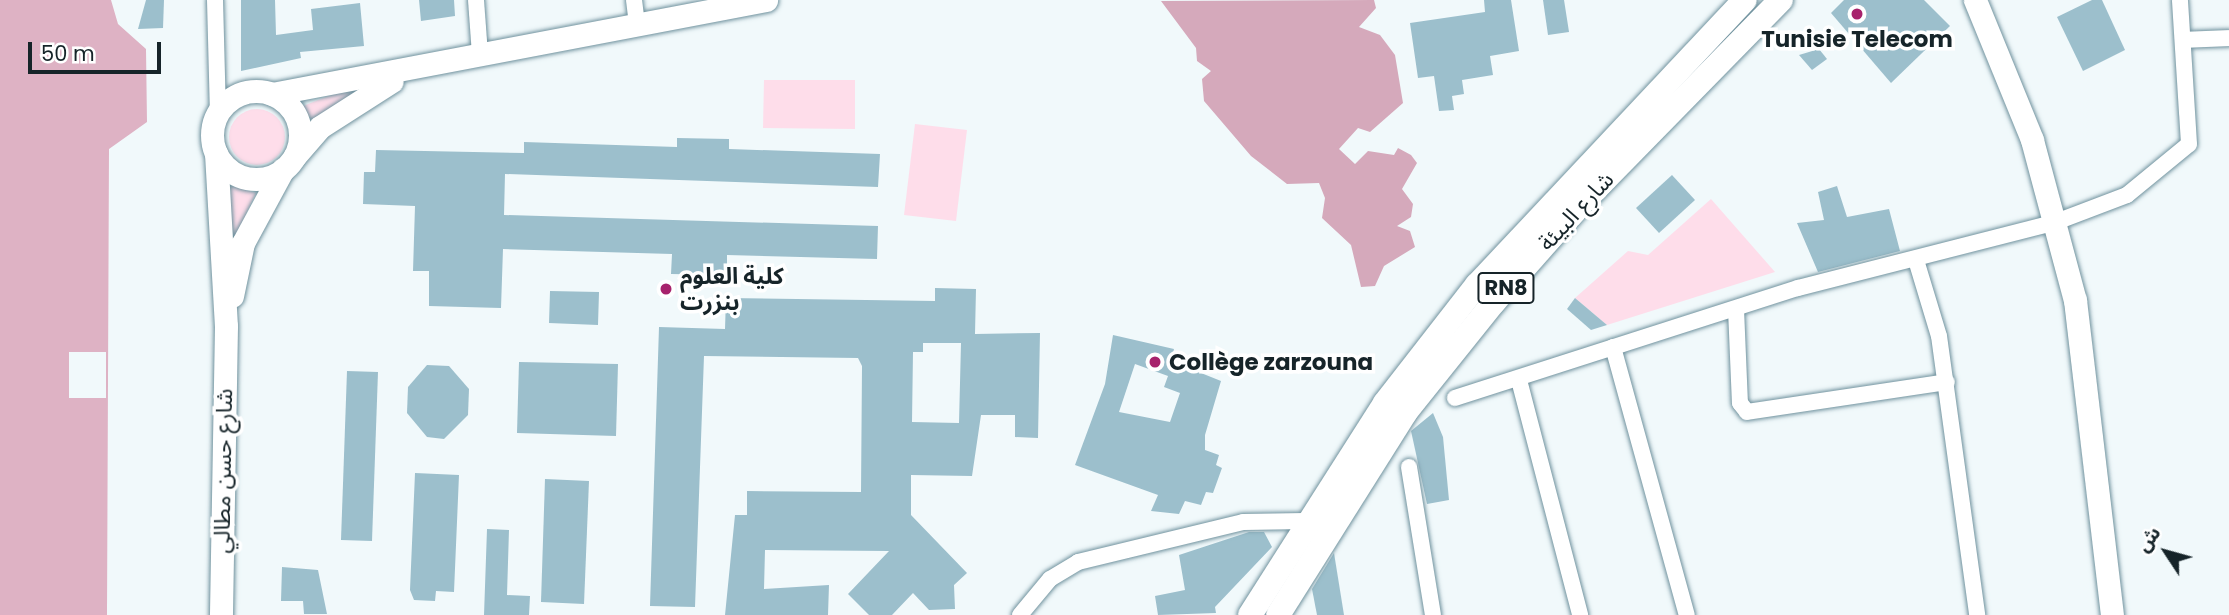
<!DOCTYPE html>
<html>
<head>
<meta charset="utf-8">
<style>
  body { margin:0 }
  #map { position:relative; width:2229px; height:615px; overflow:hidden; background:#f1f9fb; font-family:Poppins,"Noto Sans Arabic",sans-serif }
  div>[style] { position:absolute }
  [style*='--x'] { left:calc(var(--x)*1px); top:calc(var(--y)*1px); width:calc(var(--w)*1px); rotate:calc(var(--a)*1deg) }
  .green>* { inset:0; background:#feddea }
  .round { border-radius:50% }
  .forest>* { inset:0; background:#d5a9bb }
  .water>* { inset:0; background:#deb2c4 }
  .pier>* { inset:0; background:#f1f9fb }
  .building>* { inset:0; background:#9cbfcc }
  .roads { filter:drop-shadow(0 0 2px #70929e) drop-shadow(0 0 2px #70929e) }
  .street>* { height:16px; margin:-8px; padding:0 8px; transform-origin:8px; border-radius:8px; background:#fff }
  .secondary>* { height:23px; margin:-11.5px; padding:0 11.5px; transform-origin:11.5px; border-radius:11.5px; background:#fff }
  .secondary>.ring { margin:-11.5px; padding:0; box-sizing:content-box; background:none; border:23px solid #fff; border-radius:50% }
  .primary>* { height:24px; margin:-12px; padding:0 12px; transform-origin:12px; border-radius:12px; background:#fff }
  .dots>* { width:19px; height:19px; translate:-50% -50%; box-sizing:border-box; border:4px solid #fff; border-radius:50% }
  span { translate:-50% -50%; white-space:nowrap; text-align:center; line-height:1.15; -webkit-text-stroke:7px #fff; paint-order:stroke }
  .shield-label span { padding:2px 5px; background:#fff; border:2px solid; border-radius:5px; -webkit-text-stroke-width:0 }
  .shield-label { font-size:21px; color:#162429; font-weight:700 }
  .poi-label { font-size:23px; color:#162429; font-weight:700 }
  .left { translate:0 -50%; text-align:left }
  .street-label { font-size:23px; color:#162429 }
  .north { position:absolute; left:2131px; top:517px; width:70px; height:70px; -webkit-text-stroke:5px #fff; paint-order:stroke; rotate:306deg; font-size:19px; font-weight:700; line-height:28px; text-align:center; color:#162429 }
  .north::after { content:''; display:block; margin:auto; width:24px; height:32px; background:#162429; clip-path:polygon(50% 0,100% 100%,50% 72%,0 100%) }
  .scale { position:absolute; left:28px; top:42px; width:133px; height:32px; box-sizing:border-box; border:4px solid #162429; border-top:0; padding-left:9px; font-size:21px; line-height:24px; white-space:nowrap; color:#162429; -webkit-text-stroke:5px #fff; paint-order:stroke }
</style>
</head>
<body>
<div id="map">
  <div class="green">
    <div style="clip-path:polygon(764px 80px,855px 80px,855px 129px,763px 128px)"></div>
    <div style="clip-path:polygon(368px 85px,312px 121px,303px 106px,341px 91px)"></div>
    <div class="round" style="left:229px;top:109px;width:56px;height:56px"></div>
    <div style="clip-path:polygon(915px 124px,967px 130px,956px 221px,904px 215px)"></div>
    <div style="clip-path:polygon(228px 185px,256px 193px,230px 248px)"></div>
    <div style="clip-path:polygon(1711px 199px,1775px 272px,1607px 325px,1575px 298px,1628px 251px,1648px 255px)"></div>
  </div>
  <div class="forest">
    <div style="clip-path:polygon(1374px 0,1376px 8px,1359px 27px,1380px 35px,1395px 55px,1403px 103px,1370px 132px,1358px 128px,1339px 149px,1355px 164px,1368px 151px,1394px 155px,1398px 148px,1411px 155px,1417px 163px,1402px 189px,1413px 204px,1411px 217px,1397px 226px,1410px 231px,1415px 247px,1384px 266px,1375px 286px,1361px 287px,1351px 245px,1322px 218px,1325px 198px,1319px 183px,1287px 184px,1251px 156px,1204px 101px,1202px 79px,1211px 71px,1197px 61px,1196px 48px,1161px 1px)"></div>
  </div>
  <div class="water">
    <div style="clip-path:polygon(0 0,111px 0,118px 24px,146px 49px,147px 122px,109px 149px,107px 615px,0 615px)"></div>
  </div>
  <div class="pier">
    <div style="clip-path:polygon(69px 352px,106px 352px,106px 398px,69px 398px)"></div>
  </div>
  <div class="building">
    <div style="clip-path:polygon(146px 0,164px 0,163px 28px,138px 29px)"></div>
    <div style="clip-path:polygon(241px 0,275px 0,276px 35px,313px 30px,311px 9px,360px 3px,364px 46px,300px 52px,301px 58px,241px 71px)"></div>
    <div style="clip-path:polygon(419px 0,454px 0,455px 16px,421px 21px)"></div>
    <div style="clip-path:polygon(1484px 0,1511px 0,1519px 51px,1490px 56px,1493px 75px,1462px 80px,1464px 94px,1452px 96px,1454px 110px,1439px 111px,1434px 76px,1418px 78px,1410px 23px,1485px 12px)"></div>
    <div style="clip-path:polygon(1543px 0,1564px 0,1569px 32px,1548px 35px)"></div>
    <div style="clip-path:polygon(1844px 0,1924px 0,1950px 26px,1891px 83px,1831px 13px)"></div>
    <div style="clip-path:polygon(2092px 0,2102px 0,2125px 50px,2083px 71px,2057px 17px)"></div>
    <div style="clip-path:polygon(1819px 49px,1827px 59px,1812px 70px,1799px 55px)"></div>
    <div style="clip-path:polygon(677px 138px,729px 139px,729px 149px,880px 154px,878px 187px,505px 174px,504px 215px,878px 226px,877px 259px,727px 255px,727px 275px,671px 274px,672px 254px,503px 249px,501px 308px,429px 306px,429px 271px,413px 271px,415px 206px,363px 204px,364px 172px,375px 172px,376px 150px,524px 153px,524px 142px,677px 147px)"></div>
    <div style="clip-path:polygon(1672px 175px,1695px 200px,1659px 233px,1636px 208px)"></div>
    <div style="clip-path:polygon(1837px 186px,1847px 217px,1889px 209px,1900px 251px,1818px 272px,1797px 223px,1824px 220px,1818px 192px)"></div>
    <div style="clip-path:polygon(evenodd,935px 288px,976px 289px,975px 334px,1040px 333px,1038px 438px,1015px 437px,1015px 415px,981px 415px,972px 476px,911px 475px,911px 515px,967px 573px,954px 585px,955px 609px,929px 610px,913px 593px,892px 615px,869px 615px,848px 594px,889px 551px,765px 550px,764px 589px,829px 585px,828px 615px,725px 615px,735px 515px,747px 515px,747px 491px,861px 492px,862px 366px,858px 358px,704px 356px,695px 607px,650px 606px,659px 327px,725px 329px,726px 298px,935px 301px,935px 288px,923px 343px,961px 343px,959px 423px,912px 422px,913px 352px,923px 352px,923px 343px)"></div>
    <div style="clip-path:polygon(550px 291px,599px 292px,598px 325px,549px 323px)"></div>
    <div style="clip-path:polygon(1575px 298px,1607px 325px,1591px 330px,1567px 309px)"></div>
    <div style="clip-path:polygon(evenodd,1113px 335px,1174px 349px,1171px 361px,1221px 381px,1205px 435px,1205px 450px,1219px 455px,1216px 465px,1222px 468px,1213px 493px,1206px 492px,1201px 505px,1185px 501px,1179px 514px,1151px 511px,1158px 495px,1075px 465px,1105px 384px,1113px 335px,1135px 364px,1168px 376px,1164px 387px,1180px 393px,1170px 422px,1119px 412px,1135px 364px)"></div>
    <div style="clip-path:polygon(519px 362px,618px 364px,616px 436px,517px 433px)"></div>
    <div style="clip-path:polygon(427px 365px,449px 366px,469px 389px,468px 415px,444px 439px,427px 437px,407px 413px,408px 387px)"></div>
    <div style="clip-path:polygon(347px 371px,378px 372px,372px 541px,341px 540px)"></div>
    <div style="clip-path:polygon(1433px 413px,1443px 437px,1449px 500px,1427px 504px,1411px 431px)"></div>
    <div style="clip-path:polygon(415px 473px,459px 475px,454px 592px,436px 591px,435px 601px,414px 600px,410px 590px)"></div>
    <div style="clip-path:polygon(545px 479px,589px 481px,584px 604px,541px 602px)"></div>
    <div style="clip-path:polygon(487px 529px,509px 530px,507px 595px,530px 596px,529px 615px,484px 615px)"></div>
    <div style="clip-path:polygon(1249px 532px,1264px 532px,1272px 547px,1215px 607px,1216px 613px,1158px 615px,1155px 596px,1185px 590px,1179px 555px)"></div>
    <div style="clip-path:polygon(1334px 553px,1344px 615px,1317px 615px,1312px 589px)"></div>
    <div style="clip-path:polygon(282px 567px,318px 570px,327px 614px,304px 614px,303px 601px,281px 601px)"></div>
  </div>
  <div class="roads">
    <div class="street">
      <div style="--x:215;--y:0;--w:112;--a:88.5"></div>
      <div style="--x:476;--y:0;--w:55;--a:85.8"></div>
      <div style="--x:634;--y:0;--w:24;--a:83"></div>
      <div style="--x:2183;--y:40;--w:46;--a:-2.5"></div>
      <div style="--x:1916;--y:260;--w:79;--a:73.2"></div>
      <div style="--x:1939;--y:336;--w:282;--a:82.2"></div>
      <div style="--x:1736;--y:309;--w:94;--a:87.6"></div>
      <div style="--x:1740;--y:403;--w:11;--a:52"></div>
      <div style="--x:1747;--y:412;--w:202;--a:-8.5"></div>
      <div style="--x:1613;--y:347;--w:278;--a:74.6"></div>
      <div style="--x:1519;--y:380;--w:243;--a:75.4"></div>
      <div style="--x:1455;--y:398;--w:360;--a:-17.8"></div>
      <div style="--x:1798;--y:288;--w:266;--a:-14.3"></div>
      <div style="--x:2056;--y:222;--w:76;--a:-20.8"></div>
      <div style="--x:2127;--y:195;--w:80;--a:-39.4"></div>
      <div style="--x:2189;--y:144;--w:144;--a:-93.6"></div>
      <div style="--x:1409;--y:467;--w:150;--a:80.8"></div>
      <div style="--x:1020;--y:615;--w:47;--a:-50.2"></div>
      <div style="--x:1050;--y:579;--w:33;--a:-31"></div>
      <div style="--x:1078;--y:562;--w:170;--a:-13.6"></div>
      <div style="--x:1243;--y:522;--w:62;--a:-0.9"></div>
    </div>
    <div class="secondary">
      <div style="--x:1975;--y:0;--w:151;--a:67.8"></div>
      <div style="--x:2032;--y:140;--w:166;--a:75"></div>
      <div style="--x:2075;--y:300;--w:317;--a:83.3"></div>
      <div class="ring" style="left:212px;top:91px;width:65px;height:65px"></div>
      <div style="--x:272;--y:94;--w:503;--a:-10.77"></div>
      <div style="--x:216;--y:153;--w:173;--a:86.7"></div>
      <div style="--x:226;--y:326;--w:289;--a:91"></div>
      <div style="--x:295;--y:156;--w:38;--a:-49"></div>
      <div style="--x:320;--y:127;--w:85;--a:-32.6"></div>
      <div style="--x:232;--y:296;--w:54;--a:-78.3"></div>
      <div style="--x:243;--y:243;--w:84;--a:-61.6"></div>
    </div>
    <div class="primary">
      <div style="--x:1250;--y:615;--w:251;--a:-57.5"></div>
      <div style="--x:1385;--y:403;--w:150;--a:-52.1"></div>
      <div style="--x:1477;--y:285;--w:391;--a:-46.8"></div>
      <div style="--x:1278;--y:615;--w:239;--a:-57.8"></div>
      <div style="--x:1405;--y:413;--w:142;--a:-51.3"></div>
      <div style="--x:1494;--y:302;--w:127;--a:-48.5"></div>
      <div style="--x:1578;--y:207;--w:290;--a:-45.6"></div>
    </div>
  </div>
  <div class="dots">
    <div style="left:1857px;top:14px;background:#a7226c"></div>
    <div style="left:666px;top:289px;background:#a7226c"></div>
    <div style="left:1155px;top:362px;background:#a7226c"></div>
  </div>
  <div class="shield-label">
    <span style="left:1506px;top:288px">RN8</span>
  </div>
  <div class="poi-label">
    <span style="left:1857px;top:39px">Tunisie Telecom</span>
    <span class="left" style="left:680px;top:289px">كلية العلوم<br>بنزرت</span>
    <span class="left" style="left:1169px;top:362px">Collège zarzouna</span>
  </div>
  <div class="street-label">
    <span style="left:1576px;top:211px;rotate:-47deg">شارع البيئة</span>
    <span style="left:223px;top:471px;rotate:-89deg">شارع حسن مطالي</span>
  </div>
  <div class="north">ش</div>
  <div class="scale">50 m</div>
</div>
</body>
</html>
